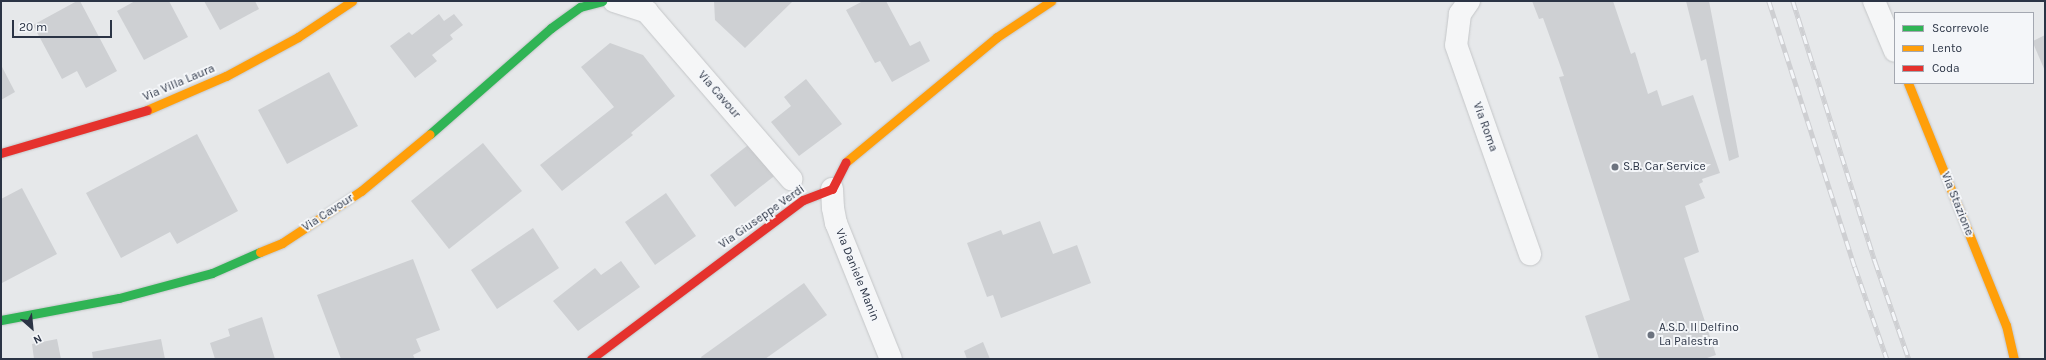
<!DOCTYPE html>
<html>
<head>
<meta charset="utf-8">
<style>
  body { margin:0 }
  #map { position:relative; width:2046px; height:360px; overflow:hidden; background:#e6e8ea; font-family:Karla,sans-serif }
  div>[style] { position:absolute }
  [style*='--x'] { left:calc(var(--x)*1px); top:calc(var(--y)*1px); width:calc(var(--w)*1px); rotate:calc(var(--a)*1deg) }
  .building>* { inset:0; background:#ced0d3 }
  .roads { filter:drop-shadow(0 0 1px #c4c6c8) drop-shadow(0 0 1px #c4c6c8) }
  .street>* { height:22px; margin:-11px; padding:0 11px; transform-origin:11px; border-radius:11px; background:#f5f6f7 }
  .fast>* { height:9px; margin:-4.5px; padding:0 4.5px; transform-origin:4.5px; border-radius:4.5px; background:#30b455 }
  .slow>* { height:9px; margin:-4.5px; padding:0 4.5px; transform-origin:4.5px; border-radius:4.5px; background:#ff9f0a }
  .jam>* { height:9px; margin:-4.5px; padding:0 4.5px; transform-origin:4.5px; border-radius:4.5px; background:#e5322d }
  .rail>* { height:4.5px; margin-top:-2.25px; transform-origin:0; background:repeating-linear-gradient(90deg,#f4f6f9 0 9px,#cecfd2 0 18px); box-sizing:border-box; border-block:1px solid #cecfd2 }
  .dots>* { width:11px; height:11px; translate:-50% -50%; box-sizing:border-box; border:2px solid #f4f6f9; border-radius:50% }
  span { translate:-50% -50%; white-space:nowrap; text-align:center; line-height:1.15; -webkit-text-stroke:4px #f4f6f9; paint-order:stroke }
  .street-label { font-size:12px; color:#2b3445 }
  .poi-label { font-size:12px; color:#2b3445 }
  .left { translate:0 -50%; text-align:left }
  .frame { position:absolute; inset:0; border:2px solid #2b3445; pointer-events:none }
  .legend { position:absolute; left:1894px; top:12px; width:140px; height:72px; box-sizing:border-box; background:#f4f6f9; border:1px solid #a4a8b1; margin:0; padding:5px 7px; list-style:none; font-size:12px; color:#2b3445 }
  .legend li { display:flex; align-items:center; gap:8px; height:20px }
  .legend b { width:20px; border:1px solid #a4a8b1 }
  .north { position:absolute; left:12px; top:308px; width:40px; height:40px; -webkit-text-stroke:3px #f4f6f9; paint-order:stroke; rotate:153deg; font-size:11px; font-weight:700; line-height:16px; text-align:center; color:#2b3445 }
  .north::after { content:''; display:block; margin:auto; width:14px; height:18px; background:#2b3445; clip-path:polygon(50% 0,100% 100%,50% 72%,0 100%) }
  .scale { position:absolute; left:12px; top:20px; width:100px; height:18px; box-sizing:border-box; border:2px solid #2b3445; border-top:0; padding-left:5px; font-size:12px; line-height:14px; white-space:nowrap; color:#2b3445; -webkit-text-stroke:3px #f4f6f9; paint-order:stroke }
</style>
</head>
<body>
<div id="map">
  <div class="building">
    <div style="clip-path:polygon(77px 1px,80px 1px,117px 71px,86px 88px,77px 71px,62px 79px,33px 25px)"></div>
    <div style="clip-path:polygon(135px 1px,169px 1px,188px 37px,144px 60px,117px 11px)"></div>
    <div style="clip-path:polygon(204px 1px,255px 1px,259px 9px,220px 30px)"></div>
    <div style="clip-path:polygon(714px 1px,793px 1px,745px 48px,715px 20px)"></div>
    <div style="clip-path:polygon(863px 1px,886px 1px,910px 46px,920px 41px,930px 61px,892px 82px,880px 61px,875px 63px,846px 10px)"></div>
    <div style="clip-path:polygon(1532px 1px,1613px 1px,1631px 54px,1635px 52px,1648px 94px,1657px 90px,1662px 106px,1693px 95px,1720px 173px,1702px 179px,1703px 182px,1699px 184px,1705px 198px,1685px 206px,1699px 252px,1684px 258px,1716px 355px,1704px 359px,1599px 359px,1585px 316px,1630px 300px,1559px 77px,1564px 76px,1543px 18px,1539px 19px)"></div>
    <div style="clip-path:polygon(1686px 1px,1709px 1px,1739px 157px,1729px 161px,1706px 59px,1701px 61px)"></div>
    <div style="clip-path:polygon(439px 14px,444px 21px,454px 14px,463px 25px,450px 35px,453px 39px,432px 55px,437px 61px,415px 78px,390px 46px,409px 32px,412px 35px)"></div>
    <div style="clip-path:polygon(2045px 35px,2045px 71px,2033px 43px,2033px 41px)"></div>
    <div style="clip-path:polygon(610px 43px,643px 55px,675px 96px,631px 133px,633px 135px,562px 191px,540px 165px,614px 107px,581px 67px)"></div>
    <div style="clip-path:polygon(1px 65px,15px 92px,1px 100px)"></div>
    <div style="clip-path:polygon(329px 72px,358px 126px,287px 164px,258px 110px)"></div>
    <div style="clip-path:polygon(806px 79px,842px 124px,799px 156px,771px 122px,791px 106px,784px 97px)"></div>
    <div style="clip-path:polygon(197px 134px,238px 211px,177px 244px,170px 232px,121px 258px,86px 193px)"></div>
    <div style="clip-path:polygon(752px 142px,778px 173px,735px 207px,710px 175px)"></div>
    <div style="clip-path:polygon(483px 143px,522px 191px,449px 249px,411px 201px)"></div>
    <div style="clip-path:polygon(22px 188px,57px 254px,2px 283px,1px 199px)"></div>
    <div style="clip-path:polygon(666px 193px,696px 236px,655px 265px,625px 222px)"></div>
    <div style="clip-path:polygon(1040px 221px,1053px 254px,1077px 245px,1091px 283px,1001px 318px,993px 295px,987px 297px,967px 243px,1001px 230px,1003px 235px)"></div>
    <div style="clip-path:polygon(533px 228px,559px 268px,497px 309px,471px 270px)"></div>
    <div style="clip-path:polygon(413px 259px,440px 330px,416px 339px,421px 351px,413px 355px,415px 359px,368px 359px,367px 358px,341px 359px,317px 295px)"></div>
    <div style="clip-path:polygon(621px 261px,640px 287px,578px 331px,553px 301px,595px 268px,601px 275px)"></div>
    <div style="clip-path:polygon(804px 283px,827px 315px,765px 359px,702px 359px,701px 357px)"></div>
    <div style="clip-path:polygon(262px 317px,275px 359px,215px 359px,210px 343px,230px 336px,228px 329px)"></div>
    <div style="clip-path:polygon(57px 339px,61px 359px,34px 359px,32px 344px)"></div>
    <div style="clip-path:polygon(161px 339px,165px 359px,93px 359px,92px 352px)"></div>
    <div style="clip-path:polygon(983px 342px,990px 359px,967px 359px,964px 351px)"></div>
  </div>
  <div class="roads">
    <div class="street">
      <div style="--x:614;--y:1;--w:35;--a:18"></div>
      <div style="--x:647;--y:12;--w:221;--a:49.2"></div>
      <div style="--x:1469;--y:1;--w:16;--a:125"></div>
      <div style="--x:1460;--y:14;--w:31;--a:97"></div>
      <div style="--x:1456;--y:45;--w:222;--a:70.5"></div>
      <div style="--x:1874;--y:1;--w:54;--a:67.2"></div>
      <div style="--x:832;--y:189;--w:19;--a:87"></div>
      <div style="--x:833;--y:208;--w:15;--a:79"></div>
      <div style="--x:836;--y:223;--w:147;--a:68"></div>
    </div>
    <div class="fast">
      <div style="--x:430;--y:134;--w:161;--a:-41.2"></div>
      <div style="--x:551;--y:28;--w:36;--a:-36"></div>
      <div style="--x:580;--y:7;--w:23;--a:-15"></div>
      <div style="--x:1;--y:320;--w:120;--a:-10.6"></div>
      <div style="--x:119;--y:298;--w:96;--a:-15"></div>
      <div style="--x:212;--y:273;--w:52;--a:-23.6"></div>
    </div>
    <div class="slow">
      <div style="--x:1908;--y:83;--w:261;--a:68"></div>
      <div style="--x:2006;--y:325;--w:35;--a:77"></div>
      <div style="--x:147;--y:110;--w:86;--a:-23.3"></div>
      <div style="--x:226;--y:76;--w:82;--a:-28.4"></div>
      <div style="--x:298;--y:37;--w:65;--a:-33.7"></div>
      <div style="--x:846;--y:162;--w:196;--a:-39.6"></div>
      <div style="--x:997;--y:37;--w:65;--a:-33.7"></div>
      <div style="--x:260;--y:252;--w:24;--a:-22"></div>
      <div style="--x:282;--y:243;--w:95;--a:-33.4"></div>
      <div style="--x:361;--y:191;--w:89;--a:-39.6"></div>
    </div>
    <div class="jam">
      <div style="--x:1;--y:153;--w:152;--a:-16.4"></div>
      <div style="--x:591;--y:359;--w:265;--a:-36.9"></div>
      <div style="--x:803;--y:200;--w:31;--a:-21"></div>
      <div style="--x:832;--y:189;--w:30;--a:-63"></div>
    </div>
  </div>
  <div class="rail">
    <div style="--x:1769;--y:1;--w:280;--a:72.1"></div>
    <div style="--x:1855;--y:267;--w:97;--a:70.8"></div>
    <div style="--x:1793;--y:1;--w:273;--a:72.5"></div>
    <div style="--x:1875;--y:261;--w:104;--a:70.9"></div>
  </div>
  <div class="dots">
    <div style="left:1615px;top:167px;background:#6c737f"></div>
    <div style="left:1651px;top:335px;background:#6c737f"></div>
  </div>
  <div class="street-label">
    <span style="left:179px;top:83px;rotate:-23deg">Via Villa Laura</span>
    <span style="left:719px;top:95px;rotate:49deg">Via Cavour</span>
    <span style="left:1485px;top:127px;rotate:70deg">Via Roma</span>
    <span style="left:1957px;top:204px;rotate:68deg">Via Stazione</span>
    <span style="left:328px;top:213px;rotate:-33deg">Via Cavour</span>
    <span style="left:762px;top:217px;rotate:-35deg">Via Giuseppe Verdi</span>
    <span style="left:857px;top:275px;rotate:68deg">Via Daniele Manin</span>
  </div>
  <div class="poi-label">
    <span class="left" style="left:1623px;top:167px">S.B. Car Service</span>
    <span class="left" style="left:1659px;top:335px">A.S.D. Il Delfino<br>La Palestra</span>
  </div>
  <div class="frame"></div>
  <ul class="legend">
  <li><b style="height:5px;background:#30b455"></b>Scorrevole</li>
  <li><b style="height:5px;background:#ff9f0a"></b>Lento</li>
  <li><b style="height:5px;background:#e5322d"></b>Coda</li>
  </ul>
  <div class="north">N</div>
  <div class="scale">20 m</div>
</div>
</body>
</html>
